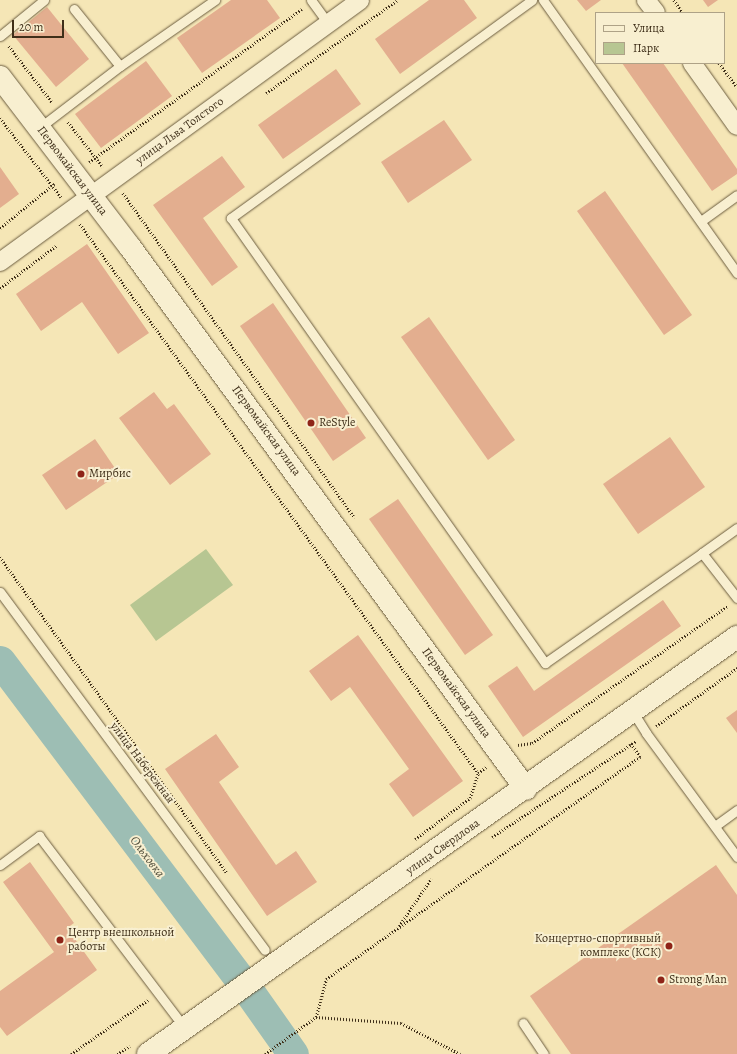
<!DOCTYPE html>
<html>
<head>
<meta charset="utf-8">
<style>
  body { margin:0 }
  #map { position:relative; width:737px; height:1054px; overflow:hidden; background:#f5e6b6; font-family:Alegreya,serif }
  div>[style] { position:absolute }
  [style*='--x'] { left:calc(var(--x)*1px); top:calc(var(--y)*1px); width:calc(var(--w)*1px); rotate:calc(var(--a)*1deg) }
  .green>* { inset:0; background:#b7c692 }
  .river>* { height:31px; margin:-15.5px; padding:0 15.5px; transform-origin:15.5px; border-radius:15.5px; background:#9dbeb4 }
  .building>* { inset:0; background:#e3ae8f }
  .path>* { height:2.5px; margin-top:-1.25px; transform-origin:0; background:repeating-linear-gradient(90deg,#3f2f19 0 1px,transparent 0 3px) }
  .roads { filter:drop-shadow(0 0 1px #6c5d40) drop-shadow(0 0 1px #6c5d40) }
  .service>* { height:9px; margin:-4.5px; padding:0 4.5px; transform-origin:4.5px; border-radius:4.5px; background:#f8efd0 }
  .minor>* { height:18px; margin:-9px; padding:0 9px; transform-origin:9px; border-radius:9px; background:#f8efd0 }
  .secondary>* { height:22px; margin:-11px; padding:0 11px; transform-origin:11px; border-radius:11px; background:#f8efd0 }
  .dots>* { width:11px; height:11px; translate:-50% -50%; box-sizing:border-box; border:2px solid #f8efd0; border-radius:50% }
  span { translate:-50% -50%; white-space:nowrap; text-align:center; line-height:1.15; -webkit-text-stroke:4px #f8efd0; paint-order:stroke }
  .street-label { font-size:12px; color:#3f2f19 }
  .poi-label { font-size:12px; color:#3f2f19 }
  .left { translate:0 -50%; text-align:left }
  .right { translate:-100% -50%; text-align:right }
  .water-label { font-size:13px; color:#565340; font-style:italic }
  .legend { position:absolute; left:595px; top:12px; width:130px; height:52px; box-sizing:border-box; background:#f8efd0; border:1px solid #aea287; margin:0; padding:5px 7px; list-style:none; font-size:12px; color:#3f2f19 }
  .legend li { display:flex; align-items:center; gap:8px; height:20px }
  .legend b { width:20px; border:1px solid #aea287 }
  .scale { position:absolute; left:12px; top:20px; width:52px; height:18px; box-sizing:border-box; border:2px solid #3f2f19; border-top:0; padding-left:5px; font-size:12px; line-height:14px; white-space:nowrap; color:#3f2f19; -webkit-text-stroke:3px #f8efd0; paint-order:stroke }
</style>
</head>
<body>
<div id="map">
  <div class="green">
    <div style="clip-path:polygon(206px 549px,233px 585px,156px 641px,130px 605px)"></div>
  </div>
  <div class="river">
    <div style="--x:0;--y:661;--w:407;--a:53"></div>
    <div style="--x:245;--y:986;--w:83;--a:54.8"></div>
  </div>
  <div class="building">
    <div style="clip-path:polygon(231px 0,267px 0,280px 18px,202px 73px,177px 38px)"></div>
    <div style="clip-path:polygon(429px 0,464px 0,477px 18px,400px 74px,375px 39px)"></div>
    <div style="clip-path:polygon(577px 0,601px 0,586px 11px)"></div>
    <div style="clip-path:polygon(703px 0,718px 0,708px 7px)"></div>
    <div style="clip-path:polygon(47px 7px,89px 59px,56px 87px,13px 35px)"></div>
    <div style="clip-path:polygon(146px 61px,172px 96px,101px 148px,75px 114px)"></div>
    <div style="clip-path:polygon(622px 63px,663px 63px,737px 169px,737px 174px,712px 191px)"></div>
    <div style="clip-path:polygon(336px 69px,361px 104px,283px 159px,258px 125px)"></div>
    <div style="clip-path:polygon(444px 120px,472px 160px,408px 203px,381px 162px)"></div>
    <div style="clip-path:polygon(222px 156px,245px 187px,203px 218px,238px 267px,212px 286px,153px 205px)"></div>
    <div style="clip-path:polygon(0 167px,19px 194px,0 208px)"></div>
    <div style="clip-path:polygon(605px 191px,692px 315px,664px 335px,577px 211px)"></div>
    <div style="clip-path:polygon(87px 244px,149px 333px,118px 354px,82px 302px,41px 331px,16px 294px)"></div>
    <div style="clip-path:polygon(273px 303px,366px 438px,333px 461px,240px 326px)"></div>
    <div style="clip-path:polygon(429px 317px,515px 440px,488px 460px,401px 337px)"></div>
    <div style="clip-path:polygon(154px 392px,167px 409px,174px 404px,211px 454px,170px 485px,119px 418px)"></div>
    <div style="clip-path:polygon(670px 437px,705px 487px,638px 534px,603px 484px)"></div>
    <div style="clip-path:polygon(95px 439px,119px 474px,66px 510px,42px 475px)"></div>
    <div style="clip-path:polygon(398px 499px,493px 635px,465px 655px,369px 519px)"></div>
    <div style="clip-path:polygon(663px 600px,681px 626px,523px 737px,488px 686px,517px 666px,534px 691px)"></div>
    <div style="clip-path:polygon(358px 635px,463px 781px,413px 817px,389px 784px,409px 769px,350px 687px,331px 701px,309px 671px)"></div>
    <div style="clip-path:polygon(737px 710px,737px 733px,726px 718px)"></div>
    <div style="clip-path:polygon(216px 734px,239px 767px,219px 782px,276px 865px,296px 851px,317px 882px,267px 916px,165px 769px)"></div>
    <div style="clip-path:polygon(30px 862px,74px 923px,67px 928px,97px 970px,7px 1036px,0 1027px,0 991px,54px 952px,3px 882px)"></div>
    <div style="clip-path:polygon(716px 865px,737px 895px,737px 1054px,571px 1054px,530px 996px)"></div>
  </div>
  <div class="path">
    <div style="--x:674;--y:0;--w:16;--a:55"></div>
    <div style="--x:9;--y:46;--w:71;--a:52.5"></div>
    <div style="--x:719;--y:63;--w:30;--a:53"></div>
    <div style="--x:266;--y:93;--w:161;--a:-35.2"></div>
    <div style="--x:0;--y:118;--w:100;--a:52.3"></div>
    <div style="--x:68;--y:122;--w:57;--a:52.1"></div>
    <div style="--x:89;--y:162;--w:262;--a:-35.7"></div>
    <div style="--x:123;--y:193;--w:399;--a:54.5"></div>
    <div style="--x:80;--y:224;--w:678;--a:54.06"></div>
    <div style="--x:0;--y:228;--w:70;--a:-39.2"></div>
    <div style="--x:0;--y:288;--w:71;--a:-37"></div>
    <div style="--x:0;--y:557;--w:389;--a:54.3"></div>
    <div style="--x:656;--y:726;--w:100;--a:-35.6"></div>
    <div style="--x:518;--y:745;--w:14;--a:-8"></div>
    <div style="--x:532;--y:743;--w:239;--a:-35"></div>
    <div style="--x:492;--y:837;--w:173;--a:-33.7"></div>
    <div style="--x:415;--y:839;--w:69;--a:-36.7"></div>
    <div style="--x:470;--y:798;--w:26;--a:-72"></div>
    <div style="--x:478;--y:773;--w:10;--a:-37"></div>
    <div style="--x:399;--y:926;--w:57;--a:-55.8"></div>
    <div style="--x:316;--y:1017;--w:85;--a:4"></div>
    <div style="--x:401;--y:1023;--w:67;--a:27.7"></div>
    <div style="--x:71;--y:1054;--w:94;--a:-35"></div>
    <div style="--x:117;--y:1054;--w:15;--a:-32"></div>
    <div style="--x:265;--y:1054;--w:63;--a:-36"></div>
    <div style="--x:316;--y:1017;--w:39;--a:-75"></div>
    <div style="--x:326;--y:979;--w:385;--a:-35.3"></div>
    <div style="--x:640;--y:757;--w:16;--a:-125"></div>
  </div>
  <div class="roads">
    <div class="service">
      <div style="--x:311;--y:0;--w:29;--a:54"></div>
      <div style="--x:532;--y:0;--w:372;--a:144.1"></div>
      <div style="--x:231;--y:218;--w:545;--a:54.79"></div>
      <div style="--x:545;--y:663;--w:192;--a:-35"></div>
      <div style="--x:543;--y:0;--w:335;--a:54.6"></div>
      <div style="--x:74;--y:9;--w:73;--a:51.1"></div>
      <div style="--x:0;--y:36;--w:57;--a:-39.3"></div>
      <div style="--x:39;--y:128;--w:102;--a:-37.4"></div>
      <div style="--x:120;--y:66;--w:116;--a:-34.8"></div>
      <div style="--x:701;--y:221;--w:44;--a:-35.8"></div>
      <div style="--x:737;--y:528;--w:43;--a:144.5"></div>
      <div style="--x:702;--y:553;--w:57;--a:52.1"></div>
      <div style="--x:0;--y:592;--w:445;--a:53.5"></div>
      <div style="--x:633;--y:712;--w:25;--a:58"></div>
      <div style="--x:646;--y:733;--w:154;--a:53.7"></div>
      <div style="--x:715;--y:826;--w:27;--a:-36"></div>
      <div style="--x:0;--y:865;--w:49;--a:-36.6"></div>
      <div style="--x:39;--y:836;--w:241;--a:52.8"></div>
      <div style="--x:523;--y:1023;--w:37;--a:56"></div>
    </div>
    <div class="minor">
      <div style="--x:646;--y:0;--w:16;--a:52"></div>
      <div style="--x:692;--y:63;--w:77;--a:54.5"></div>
      <div style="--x:0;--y:262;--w:445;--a:-36"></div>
    </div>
    <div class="secondary">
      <div style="--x:0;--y:77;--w:214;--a:52.6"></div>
      <div style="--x:130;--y:247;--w:671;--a:53.85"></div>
      <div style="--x:148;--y:1054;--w:722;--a:-35.3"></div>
    </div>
  </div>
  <div class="dots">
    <div style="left:311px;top:423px;background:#8f2418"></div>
    <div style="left:81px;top:474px;background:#8f2418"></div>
    <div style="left:60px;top:940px;background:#8f2418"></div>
    <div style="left:669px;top:946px;background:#8f2418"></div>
    <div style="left:661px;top:980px;background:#8f2418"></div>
  </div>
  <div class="street-label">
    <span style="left:180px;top:131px;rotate:-36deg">улица Льва Толстого</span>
    <span style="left:72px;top:171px;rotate:53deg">Первомайская улица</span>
    <span style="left:266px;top:431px;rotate:54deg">Первомайская улица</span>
    <span style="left:456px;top:693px;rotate:54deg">Первомайская улица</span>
    <span style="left:142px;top:763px;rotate:53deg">улица Набережная</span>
    <span style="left:443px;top:847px;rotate:-35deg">улица Свердлова</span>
  </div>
  <div class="poi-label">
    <span class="left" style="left:319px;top:423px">ReStyle</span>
    <span class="left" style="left:89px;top:474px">Мирбис</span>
    <span class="left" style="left:68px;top:940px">Центр внешкольной<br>работы</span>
    <span class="right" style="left:661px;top:946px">Концертно-спортивный<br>комплекс (КСК)</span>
    <span class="left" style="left:669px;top:980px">Strong Man</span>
  </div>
  <div class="water-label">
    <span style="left:147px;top:857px;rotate:53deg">Ольховка</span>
  </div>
  <ul class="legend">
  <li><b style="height:5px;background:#f8efd0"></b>Улица</li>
  <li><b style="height:11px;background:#b7c692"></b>Парк</li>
  </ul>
  <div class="scale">20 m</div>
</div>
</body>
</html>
